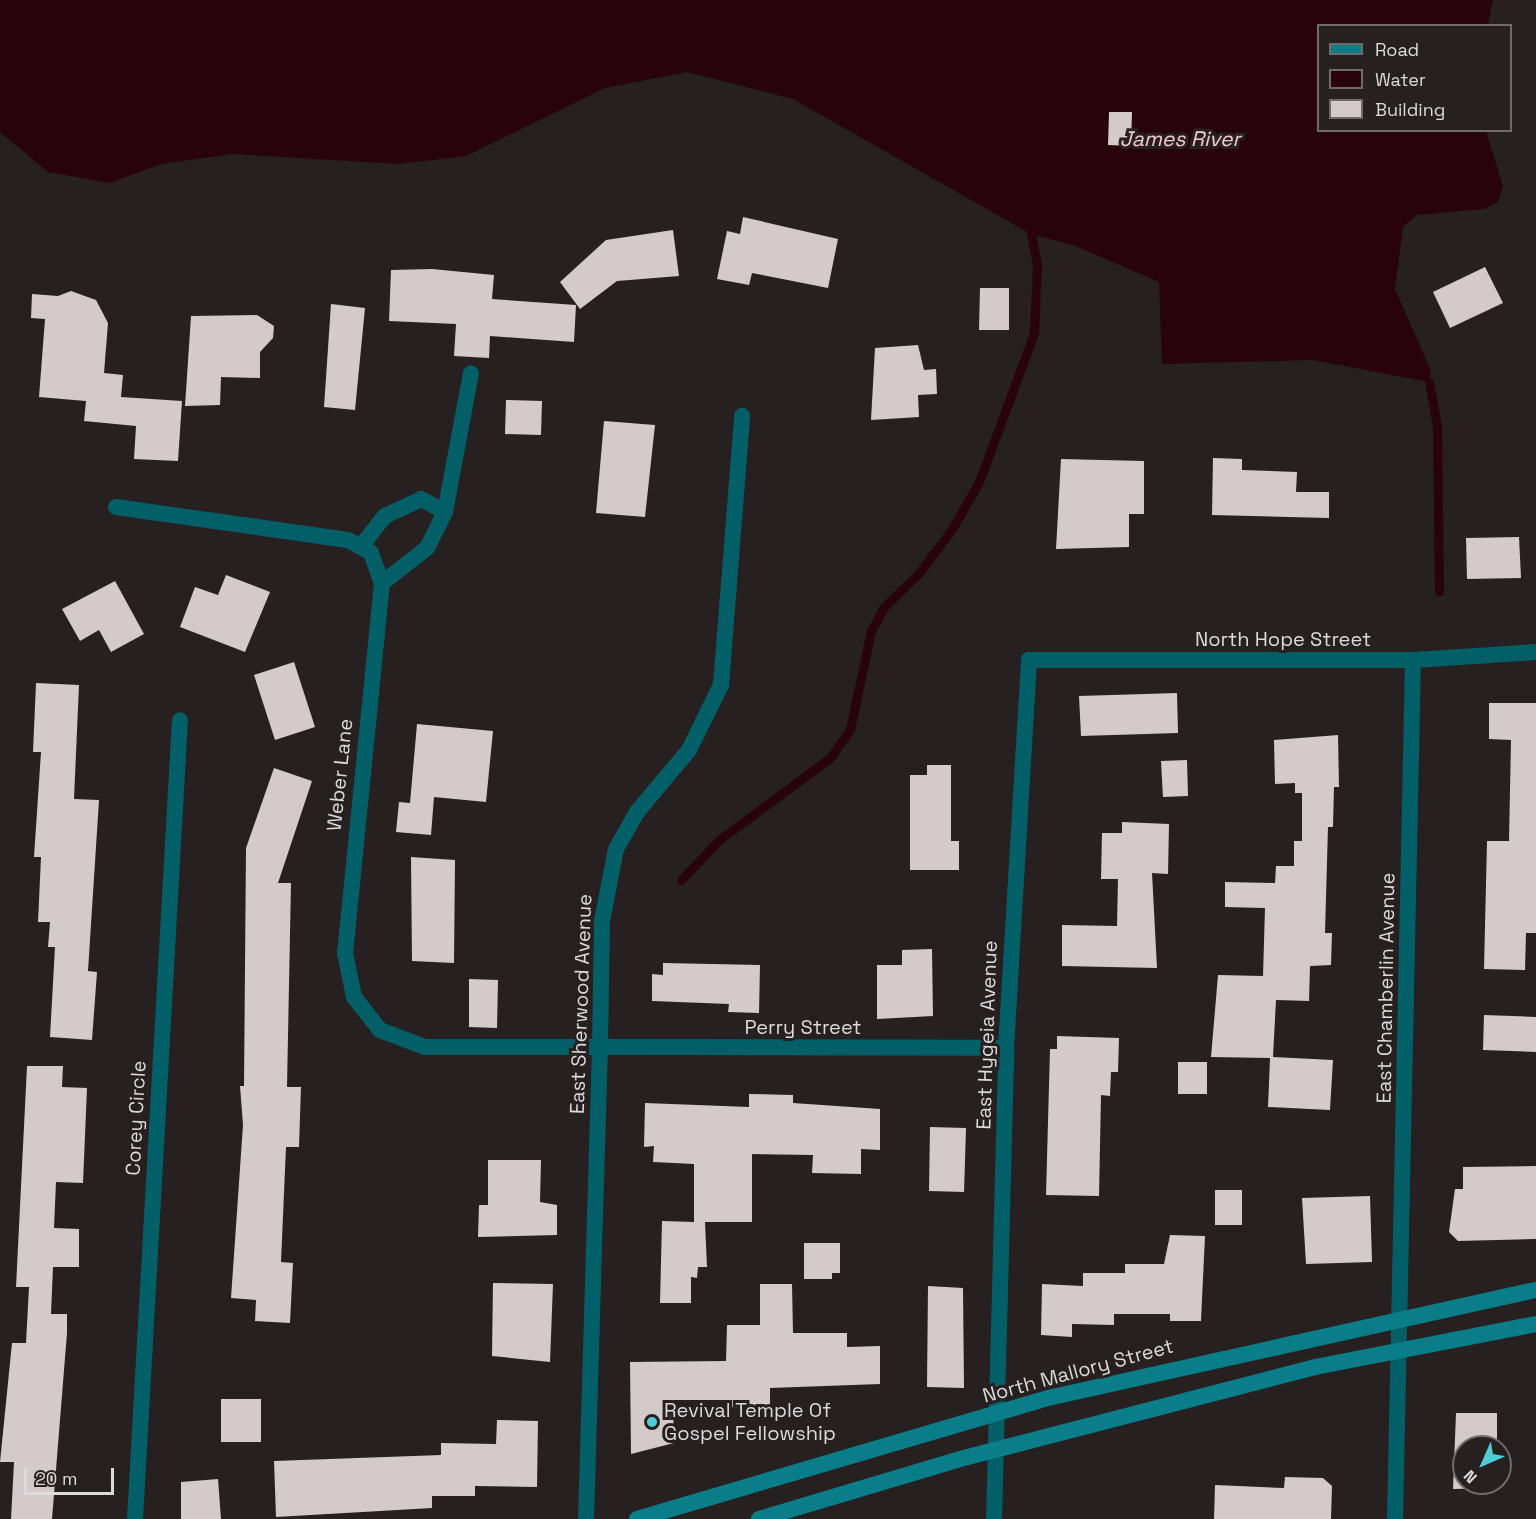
<!DOCTYPE html>
<html>
<head>
<meta charset="utf-8">
<style>
  body { margin:0 }
  #map { position:relative; width:1536px; height:1519px; overflow:hidden; background:#272021; font-family:"Space Grotesk",sans-serif }
  div>[style] { position:absolute }
  [style*='--x'] { left:calc(var(--x)*1px); top:calc(var(--y)*1px); width:calc(var(--w)*1px); rotate:calc(var(--a)*1deg) }
  .water>* { inset:0; background:#28030c }
  .stream>* { height:9px; margin:-4.5px; padding:0 4.5px; transform-origin:4.5px; border-radius:4.5px; background:#28030c }
  .building>* { inset:0; background:#d3cacb }
  .service>* { height:16px; margin:-8px; padding:0 8px; transform-origin:8px; border-radius:8px; background:#035f67 }
  .minor>* { height:16px; margin:-8px; padding:0 8px; transform-origin:8px; border-radius:8px; background:#035f67 }
  .secondary>* { height:16px; margin:-8px; padding:0 8px; transform-origin:8px; border-radius:8px; background:#097e89 }
  .dots>* { width:16px; height:16px; translate:-50% -50%; box-sizing:border-box; border:3px solid #272021; border-radius:50% }
  span { translate:-50% -50%; white-space:nowrap; text-align:center; line-height:1.15; -webkit-text-stroke:6px #272021; paint-order:stroke }
  .street-label { font-size:20px; color:#ded9da }
  .poi-label { font-size:20px; color:#ded9da }
  .left { translate:0 -50%; text-align:left }
  .water-label { font-size:21px; color:#f7c7ce; font-style:italic }
  .legend { position:absolute; left:1317px; top:24px; width:195px; height:108px; box-sizing:border-box; background:#272021; border:2px solid #706a6b; margin:0; padding:8px 10px; list-style:none; font-size:18px; color:#ded9da }
  .legend li { display:flex; align-items:center; gap:12px; height:30px }
  .legend b { width:30px; border:2px solid #706a6b }
  .north { position:absolute; left:1452px; top:1435px; width:60px; height:60px; box-sizing:border-box; background:#272021; border:2px solid #706a6b; border-radius:50%; rotate:225deg; font-size:16px; font-weight:700; line-height:24px; text-align:center; color:#ded9da }
  .north::after { content:''; display:block; margin:auto; width:21px; height:27px; background:#52cbd8; clip-path:polygon(50% 0,100% 100%,50% 72%,0 100%) }
  .scale { position:absolute; left:24px; top:1468px; width:90px; height:27px; box-sizing:border-box; border:3px solid #ded9da; border-top:0; padding-left:8px; font-size:18px; line-height:21px; white-space:nowrap; color:#ded9da; -webkit-text-stroke:4px #272021; paint-order:stroke }
</style>
</head>
<body>
<div id="map">
  <div class="water">
    <div style="clip-path:polygon(0 0,1493px 0,1488px 25px,1318px 26px,1318px 130px,1486px 131px,1503px 186px,1498px 202px,1485px 209px,1417px 215px,1403px 227px,1395px 289px,1431px 371px,1429px 382px,1313px 360px,1162px 364px,1159px 282px,1073px 245px,1031px 234px,793px 99px,687px 72px,605px 88px,466px 156px,399px 164px,233px 154px,161px 164px,110px 183px,48px 172px,0 132px)"></div>
  </div>
  <div class="stream">
    <div style="--x:1429;--y:382;--w:45;--a:79.7"></div>
    <div style="--x:1437;--y:426;--w:165;--a:89.3"></div>
    <div style="--x:681;--y:880;--w:55;--a:-46.5"></div>
    <div style="--x:719;--y:840;--w:138;--a:-36.5"></div>
    <div style="--x:830;--y:758;--w:35;--a:-55"></div>
    <div style="--x:850;--y:729;--w:100;--a:-77.9"></div>
    <div style="--x:871;--y:631;--w:26;--a:-62"></div>
    <div style="--x:883;--y:608;--w:50;--a:-44.2"></div>
    <div style="--x:919;--y:573;--w:55;--a:-53.1"></div>
    <div style="--x:952;--y:529;--w:54;--a:-60.1"></div>
    <div style="--x:979;--y:482;--w:159;--a:-69.7"></div>
    <div style="--x:1034;--y:333;--w:68;--a:-87.5"></div>
    <div style="--x:1037;--y:265;--w:32;--a:-101"></div>
  </div>
  <div class="building">
    <div style="clip-path:polygon(1109px 112px,1132px 112px,1131px 146px,1108px 145px)"></div>
    <div style="clip-path:polygon(743px 217px,838px 239px,828px 288px,752px 273px,749px 285px,717px 279px,727px 231px,740px 234px)"></div>
    <div style="clip-path:polygon(673px 230px,679px 276px,617px 281px,580px 309px,560px 282px,606px 240px)"></div>
    <div style="clip-path:polygon(1485px 267px,1503px 303px,1450px 328px,1433px 292px)"></div>
    <div style="clip-path:polygon(432px 269px,494px 275px,492px 299px,576px 305px,574px 342px,490px 336px,489px 358px,454px 356px,456px 324px,389px 321px,391px 270px)"></div>
    <div style="clip-path:polygon(980px 288px,1009px 288px,1009px 330px,979px 330px)"></div>
    <div style="clip-path:polygon(71px 291px,96px 300px,108px 323px,104px 373px,123px 375px,121px 397px,182px 401px,178px 461px,134px 459px,136px 426px,84px 421px,86px 401px,39px 397px,45px 319px,31px 318px,32px 294px,58px 296px)"></div>
    <div style="clip-path:polygon(331px 304px,365px 308px,355px 410px,324px 407px)"></div>
    <div style="clip-path:polygon(191px 316px,257px 315px,274px 326px,273px 338px,260px 352px,260px 378px,221px 377px,220px 405px,185px 406px)"></div>
    <div style="clip-path:polygon(918px 345px,924px 370px,936px 369px,937px 394px,918px 395px,919px 417px,871px 420px,875px 348px)"></div>
    <div style="clip-path:polygon(506px 400px,542px 401px,541px 435px,505px 434px)"></div>
    <div style="clip-path:polygon(604px 421px,655px 425px,645px 517px,596px 513px)"></div>
    <div style="clip-path:polygon(1213px 458px,1242px 459px,1242px 470px,1297px 472px,1296px 492px,1329px 492px,1329px 518px,1212px 515px)"></div>
    <div style="clip-path:polygon(1061px 459px,1144px 461px,1144px 514px,1129px 514px,1129px 547px,1056px 549px)"></div>
    <div style="clip-path:polygon(1519px 537px,1521px 578px,1467px 579px,1466px 538px)"></div>
    <div style="clip-path:polygon(226px 575px,270px 592px,245px 652px,180px 627px,195px 587px,218px 595px)"></div>
    <div style="clip-path:polygon(115px 581px,144px 634px,111px 652px,99px 630px,80px 641px,62px 609px)"></div>
    <div style="clip-path:polygon(294px 662px,315px 727px,275px 740px,254px 675px)"></div>
    <div style="clip-path:polygon(36px 683px,79px 685px,74px 799px,99px 800px,88px 971px,97px 972px,92px 1040px,50px 1037px,55px 947px,48px 947px,50px 922px,38px 922px,41px 857px,34px 857px,41px 752px,33px 752px)"></div>
    <div style="clip-path:polygon(1177px 693px,1178px 733px,1081px 736px,1079px 696px)"></div>
    <div style="clip-path:polygon(1489px 703px,1536px 703px,1536px 933px,1526px 933px,1525px 970px,1484px 969px,1487px 841px,1509px 841px,1511px 740px,1489px 739px)"></div>
    <div style="clip-path:polygon(417px 724px,493px 731px,486px 802px,434px 797px,431px 835px,396px 832px,399px 802px,410px 803px)"></div>
    <div style="clip-path:polygon(1338px 735px,1339px 787px,1334px 787px,1333px 827px,1328px 827px,1325px 933px,1332px 933px,1331px 965px,1310px 966px,1309px 1001px,1276px 1000px,1273px 1057px,1333px 1060px,1330px 1110px,1268px 1107px,1270px 1058px,1211px 1057px,1218px 975px,1263px 976px,1265px 908px,1225px 907px,1225px 882px,1275px 883px,1276px 866px,1294px 866px,1294px 841px,1302px 841px,1302px 793px,1295px 793px,1295px 783px,1275px 784px,1274px 740px)"></div>
    <div style="clip-path:polygon(1187px 760px,1188px 796px,1163px 797px,1161px 761px)"></div>
    <div style="clip-path:polygon(927px 765px,951px 765px,951px 841px,959px 841px,959px 870px,910px 870px,910px 775px,927px 775px)"></div>
    <div style="clip-path:polygon(274px 768px,312px 781px,278px 883px,291px 883px,287px 1087px,301px 1087px,299px 1147px,286px 1147px,281px 1262px,293px 1263px,290px 1323px,255px 1321px,256px 1300px,231px 1298px,243px 1125px,240px 1086px,244px 1086px,246px 848px)"></div>
    <div style="clip-path:polygon(1122px 822px,1169px 824px,1168px 874px,1152px 873px,1157px 968px,1062px 966px,1062px 925px,1117px 926px,1118px 879px,1101px 879px,1102px 833px,1122px 833px)"></div>
    <div style="clip-path:polygon(411px 857px,455px 860px,454px 963px,412px 961px)"></div>
    <div style="clip-path:polygon(932px 949px,933px 1016px,877px 1019px,877px 965px,902px 965px,902px 950px)"></div>
    <div style="clip-path:polygon(663px 963px,760px 965px,759px 1013px,728px 1012px,729px 1004px,652px 1001px,652px 974px,663px 975px)"></div>
    <div style="clip-path:polygon(469px 979px,498px 980px,497px 1028px,469px 1027px)"></div>
    <div style="clip-path:polygon(1484px 1015px,1536px 1017px,1536px 1052px,1483px 1050px)"></div>
    <div style="clip-path:polygon(1057px 1036px,1119px 1038px,1118px 1072px,1111px 1072px,1110px 1096px,1101px 1095px,1099px 1196px,1046px 1195px,1050px 1049px,1057px 1049px)"></div>
    <div style="clip-path:polygon(1178px 1062px,1207px 1062px,1207px 1094px,1178px 1094px)"></div>
    <div style="clip-path:polygon(27px 1066px,63px 1066px,62px 1087px,87px 1088px,83px 1183px,56px 1182px,54px 1228px,79px 1229px,79px 1267px,53px 1267px,51px 1314px,67px 1314px,67px 1333px,52px 1519px,11px 1519px,14px 1462px,0 1462px,12px 1343px,26px 1343px,29px 1287px,16px 1287px)"></div>
    <div style="clip-path:polygon(749px 1094px,793px 1095px,793px 1103px,880px 1109px,880px 1150px,861px 1149px,861px 1174px,812px 1173px,813px 1155px,752px 1154px,752px 1222px,705px 1222px,707px 1267px,698px 1267px,697px 1278px,691px 1277px,691px 1303px,660px 1303px,662px 1221px,694px 1222px,694px 1164px,653px 1162px,654px 1146px,644px 1147px,645px 1103px,749px 1107px)"></div>
    <div style="clip-path:polygon(930px 1127px,966px 1128px,964px 1192px,929px 1191px)"></div>
    <div style="clip-path:polygon(488px 1160px,541px 1160px,540px 1202px,557px 1205px,557px 1235px,478px 1237px,479px 1205px,488px 1205px)"></div>
    <div style="clip-path:polygon(1536px 1166px,1536px 1239px,1458px 1241px,1449px 1232px,1455px 1189px,1463px 1189px,1463px 1167px)"></div>
    <div style="clip-path:polygon(1215px 1190px,1242px 1190px,1242px 1225px,1215px 1225px)"></div>
    <div style="clip-path:polygon(1370px 1196px,1372px 1262px,1306px 1264px,1302px 1198px)"></div>
    <div style="clip-path:polygon(1170px 1235px,1205px 1236px,1201px 1321px,1170px 1321px,1170px 1314px,1114px 1314px,1114px 1325px,1072px 1324px,1072px 1337px,1041px 1335px,1042px 1284px,1083px 1286px,1083px 1273px,1125px 1273px,1125px 1264px,1164px 1264px)"></div>
    <div style="clip-path:polygon(804px 1243px,840px 1243px,840px 1273px,832px 1273px,832px 1279px,804px 1279px)"></div>
    <div style="clip-path:polygon(493px 1283px,553px 1284px,550px 1362px,492px 1356px)"></div>
    <div style="clip-path:polygon(760px 1284px,792px 1284px,793px 1333px,847px 1333px,847px 1347px,880px 1346px,880px 1384px,770px 1388px,770px 1408px,725px 1407px,725px 1400px,673px 1400px,674px 1443px,631px 1454px,630px 1362px,726px 1361px,727px 1325px,760px 1325px)"></div>
    <div style="clip-path:polygon(928px 1286px,963px 1288px,964px 1388px,927px 1387px)"></div>
    <div style="clip-path:polygon(221px 1399px,261px 1399px,261px 1442px,221px 1442px)"></div>
    <div style="clip-path:polygon(1456px 1413px,1497px 1413px,1497px 1447px,1464px 1447px,1464px 1483px,1497px 1483px,1497px 1488px,1453px 1489px)"></div>
    <div style="clip-path:polygon(497px 1420px,538px 1421px,537px 1487px,475px 1486px,475px 1496px,432px 1496px,432px 1508px,276px 1517px,274px 1461px,441px 1455px,441px 1443px,496px 1444px)"></div>
    <div style="clip-path:polygon(1285px 1477px,1323px 1478px,1332px 1486px,1331px 1519px,1214px 1519px,1215px 1485px,1284px 1488px)"></div>
    <div style="clip-path:polygon(218px 1479px,221px 1519px,181px 1519px,181px 1482px)"></div>
  </div>
  <div class="service">
    <div style="--x:116;--y:507;--w:234;--a:8.1"></div>
    <div style="--x:348;--y:540;--w:26;--a:29"></div>
    <div style="--x:371;--y:553;--w:32;--a:70"></div>
    <div style="--x:382;--y:583;--w:372;--a:95.7"></div>
    <div style="--x:345;--y:953;--w:45;--a:78.4"></div>
    <div style="--x:354;--y:997;--w:42;--a:51.8"></div>
    <div style="--x:380;--y:1030;--w:48;--a:20.7"></div>
    <div style="--x:425;--y:1047;--w:175;--a:0"></div>
    <div style="--x:600;--y:1047;--w:126;--a:-89.1"></div>
    <div style="--x:602;--y:921;--w:73;--a:-79"></div>
    <div style="--x:616;--y:849;--w:43;--a:-60.4"></div>
    <div style="--x:637;--y:812;--w:81;--a:-50"></div>
    <div style="--x:689;--y:750;--w:72;--a:-63.8"></div>
    <div style="--x:721;--y:685;--w:270;--a:-85.5"></div>
    <div style="--x:362;--y:545;--w:37;--a:-52"></div>
    <div style="--x:385;--y:516;--w:40;--a:-25"></div>
    <div style="--x:421;--y:499;--w:27;--a:28"></div>
    <div style="--x:382;--y:583;--w:57;--a:-37.9"></div>
    <div style="--x:427;--y:548;--w:40;--a:-63.4"></div>
    <div style="--x:445;--y:512;--w:141;--a:-79.4"></div>
  </div>
  <div class="minor">
    <div style="--x:135;--y:1519;--w:800;--a:-86.78"></div>
    <div style="--x:586;--y:1519;--w:472;--a:-88.3"></div>
    <div style="--x:600;--y:1047;--w:406;--a:0.1"></div>
    <div style="--x:994;--y:1519;--w:471;--a:-88.5"></div>
    <div style="--x:1006;--y:1048;--w:389;--a:-86.6"></div>
    <div style="--x:1029;--y:660;--w:384;--a:0"></div>
    <div style="--x:1413;--y:660;--w:123;--a:-3.7"></div>
    <div style="--x:1395;--y:1519;--w:859;--a:-88.8"></div>
  </div>
  <div class="secondary">
    <div style="--x:637;--y:1519;--w:428;--a:-16.4"></div>
    <div style="--x:1048;--y:1398;--w:500;--a:-12.5"></div>
    <div style="--x:759;--y:1519;--w:210;--a:-16.6"></div>
    <div style="--x:960;--y:1459;--w:367;--a:-14.5"></div>
    <div style="--x:1315;--y:1367;--w:225;--a:-11"></div>
  </div>
  <div class="dots">
    <div style="left:652px;top:1422px;background:#52cbd8"></div>
  </div>
  <div class="street-label">
    <span style="left:1283px;top:639px">North Hope Street</span>
    <span style="left:340px;top:775px;rotate:-84deg">Weber Lane</span>
    <span style="left:1386px;top:988px;rotate:-89deg">East Chamberlin Avenue</span>
    <span style="left:581px;top:1004px;rotate:-88deg">East Sherwood Avenue</span>
    <span style="left:803px;top:1027px">Perry Street</span>
    <span style="left:987px;top:1035px;rotate:-88deg">East Hygeia Avenue</span>
    <span style="left:136px;top:1118px;rotate:-87deg">Corey Circle</span>
    <span style="left:1078px;top:1371px;rotate:-15deg">North Mallory Street</span>
  </div>
  <div class="poi-label">
    <span class="left" style="left:664px;top:1422px">Revival Temple Of<br>Gospel Fellowship</span>
  </div>
  <div class="water-label">
    <span style="left:1180px;top:139px">James River</span>
  </div>
  <ul class="legend">
  <li><b style="height:8px;background:#097e89"></b>Road</li>
  <li><b style="height:16px;background:#28030c"></b>Water</li>
  <li><b style="height:16px;background:#d3cacb"></b>Building</li>
  </ul>
  <div class="north">N</div>
  <div class="scale">20 m</div>
</div>
</body>
</html>
